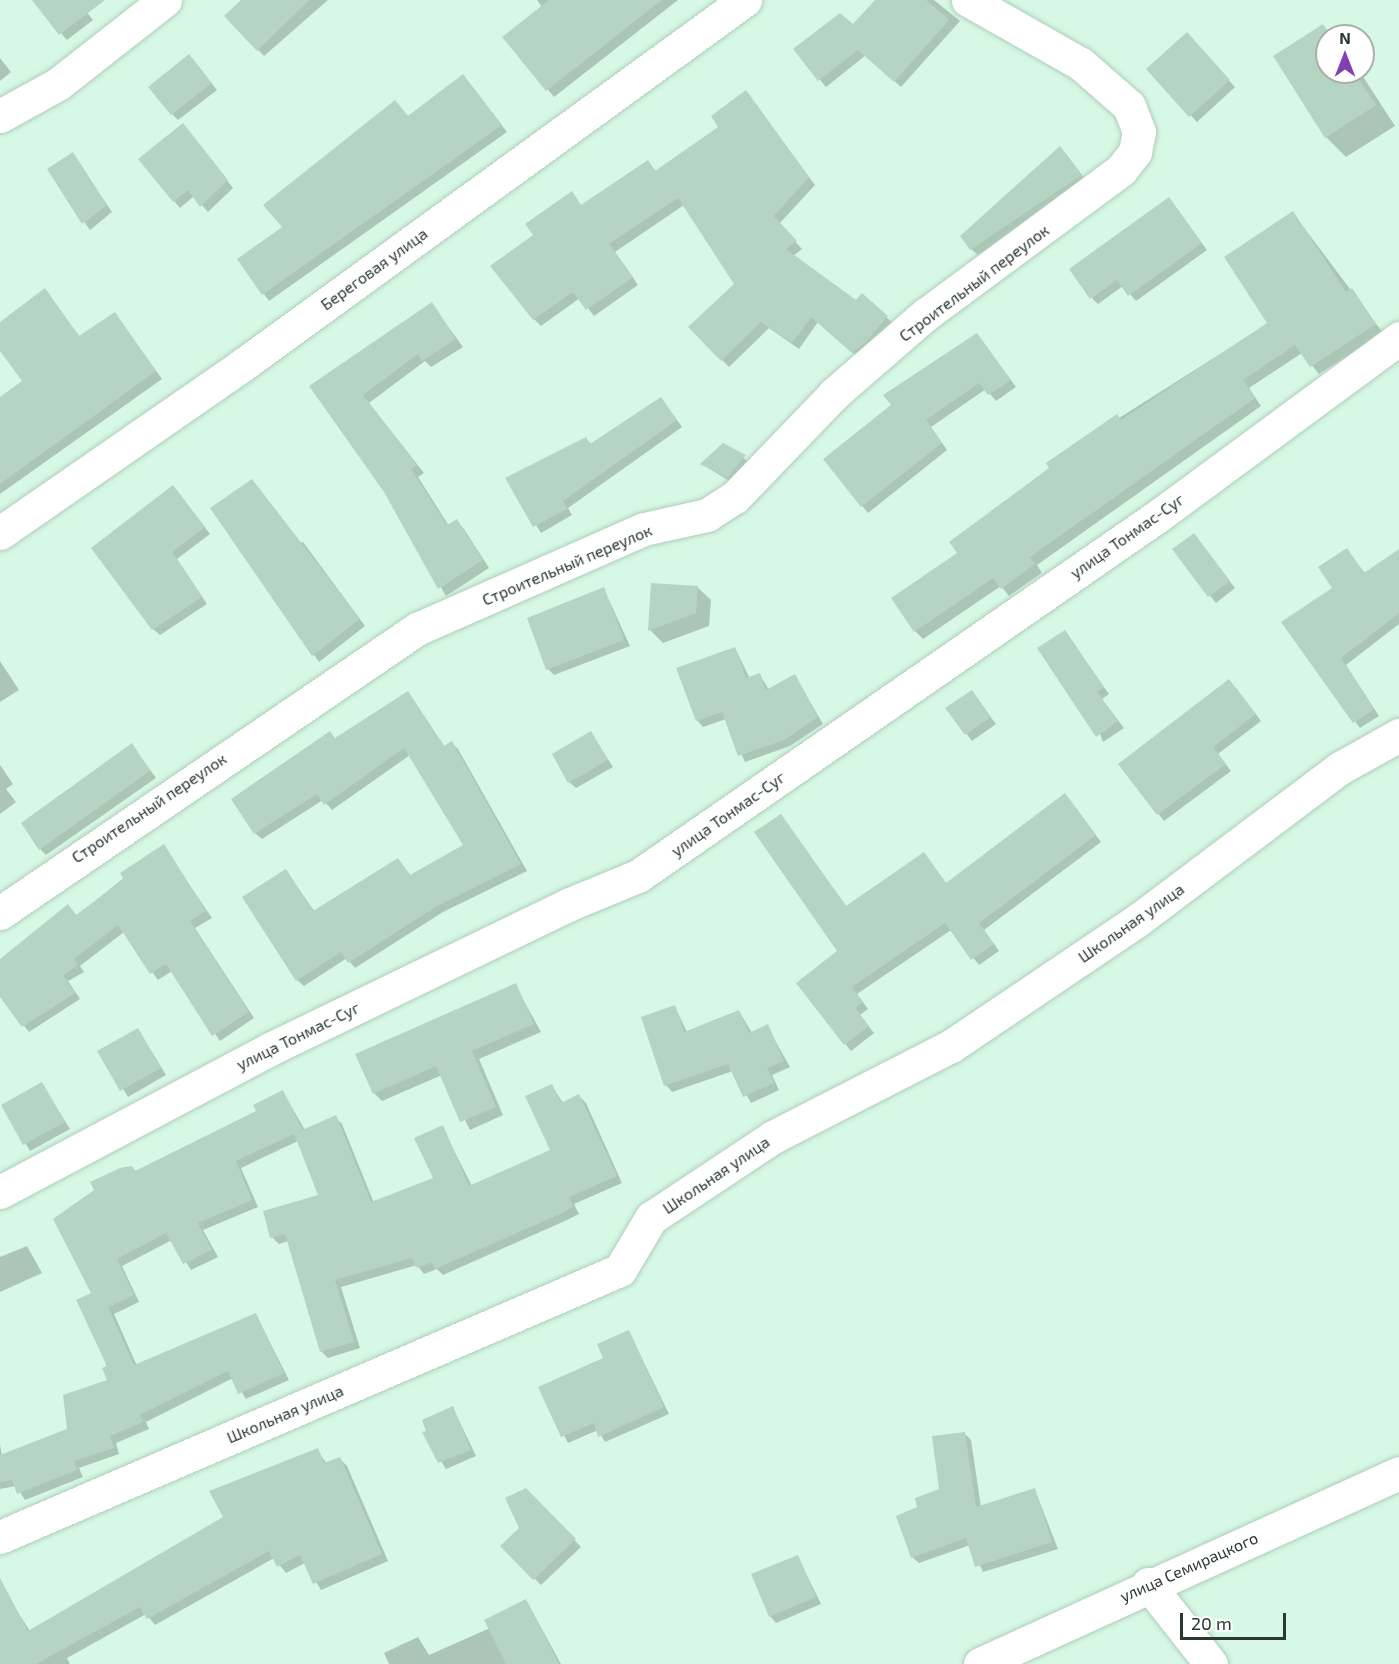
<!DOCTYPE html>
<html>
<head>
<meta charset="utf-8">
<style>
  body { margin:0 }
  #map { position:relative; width:1399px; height:1664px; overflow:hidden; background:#d7f8e4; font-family:"Exo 2",sans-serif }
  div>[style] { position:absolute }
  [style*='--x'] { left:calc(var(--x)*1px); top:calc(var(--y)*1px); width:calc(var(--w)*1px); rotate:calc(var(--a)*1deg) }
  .shadow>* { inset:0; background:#0003 }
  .building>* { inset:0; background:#b5d5c2 }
  .roads { filter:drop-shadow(0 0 2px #aeceba) drop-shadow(0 0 2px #aeceba) }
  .street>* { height:33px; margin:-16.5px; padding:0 16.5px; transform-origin:16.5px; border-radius:16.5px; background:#fff }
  span { translate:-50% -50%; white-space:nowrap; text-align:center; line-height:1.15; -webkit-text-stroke:5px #fff; paint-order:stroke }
  .street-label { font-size:16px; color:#2b3830 }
  .north { position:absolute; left:1315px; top:24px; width:60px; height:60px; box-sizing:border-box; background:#fff; border:2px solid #aaafac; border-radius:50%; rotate:0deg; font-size:16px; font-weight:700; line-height:24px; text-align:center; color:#2b3830 }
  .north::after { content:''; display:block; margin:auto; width:21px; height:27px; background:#843fb3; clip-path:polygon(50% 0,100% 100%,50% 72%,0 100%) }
  .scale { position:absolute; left:1180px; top:1613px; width:106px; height:27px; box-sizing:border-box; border:3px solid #2b3830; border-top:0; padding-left:8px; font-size:18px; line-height:21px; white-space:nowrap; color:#2b3830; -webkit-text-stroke:4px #fff; paint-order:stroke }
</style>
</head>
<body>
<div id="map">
  <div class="shadow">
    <div style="clip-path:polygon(32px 0,77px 0,93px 20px,67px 40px)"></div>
    <div style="clip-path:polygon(246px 0,328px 0,264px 56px,226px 16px)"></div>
    <div style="clip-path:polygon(537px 0,678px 0,554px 97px,504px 37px,542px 7px)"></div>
    <div style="clip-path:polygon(877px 0,934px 0,960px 21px,901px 87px,866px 55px,826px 87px,795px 49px,853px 27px)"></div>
    <div style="clip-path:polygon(1323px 26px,1333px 36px,1327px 36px,1327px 72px,1360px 72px,1395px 126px,1346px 157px,1326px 137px)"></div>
    <div style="clip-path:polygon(1193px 41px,1235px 87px,1197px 122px,1148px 69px)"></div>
    <div style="clip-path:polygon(189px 56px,217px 90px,178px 120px,172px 114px)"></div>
    <div style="clip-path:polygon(0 58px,11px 72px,0 81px)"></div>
    <div style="clip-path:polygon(469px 83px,507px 132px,269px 301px,239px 259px,284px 227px,409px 117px)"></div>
    <div style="clip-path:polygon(746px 92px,815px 185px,779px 224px,802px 249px,793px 256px,857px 302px,862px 296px,894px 324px,860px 359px,818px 322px,799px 349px,769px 328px,729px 367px,690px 327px,736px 284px,684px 205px,615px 252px,638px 285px,594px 316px,580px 298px,541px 326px,534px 319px,535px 235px,571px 193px,582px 206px,648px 162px,657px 172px,721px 127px)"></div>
    <div style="clip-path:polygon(189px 132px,233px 188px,208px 212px,194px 196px,180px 208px,174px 201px)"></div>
    <div style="clip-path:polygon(73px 154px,112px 212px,90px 230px,49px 170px)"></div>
    <div style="clip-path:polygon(1066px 154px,1087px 182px,978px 255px,971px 249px)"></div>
    <div style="clip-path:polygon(1169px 199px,1207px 250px,1136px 301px,1123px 286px,1098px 304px,1092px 298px)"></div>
    <div style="clip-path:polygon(1293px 213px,1383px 333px,1319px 374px,1302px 353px,1249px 388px,1261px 406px,1037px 565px,1042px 573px,1009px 596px,1001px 586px,923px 639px,915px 631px,959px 554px,1051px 468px,1048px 463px,1269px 323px)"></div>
    <div style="clip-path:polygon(45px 290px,80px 337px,115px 314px,162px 379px,0 494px,0 399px,24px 381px,0 349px,0 324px)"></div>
    <div style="clip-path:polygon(432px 304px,463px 347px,431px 367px,425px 361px,369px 403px,424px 473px,418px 477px,449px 526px,456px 521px,464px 529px,489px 568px,446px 596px,385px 492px,312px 387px)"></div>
    <div style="clip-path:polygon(977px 335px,1016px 387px,996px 401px,986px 389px,931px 427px,947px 450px,868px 513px,825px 460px)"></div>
    <div style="clip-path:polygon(661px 398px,682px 427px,568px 508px,572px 515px,541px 533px,507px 479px,586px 439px,592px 445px)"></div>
    <div style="clip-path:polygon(723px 445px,751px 463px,734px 484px,702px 464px)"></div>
    <div style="clip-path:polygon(179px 494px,210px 534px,177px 559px,207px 604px,160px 635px,153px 629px)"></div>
    <div style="clip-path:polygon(212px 508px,298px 545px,303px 542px,365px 626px,319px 662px)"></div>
    <div style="clip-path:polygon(1194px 535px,1235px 588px,1216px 603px,1174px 550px)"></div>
    <div style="clip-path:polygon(1346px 550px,1366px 574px,1399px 551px,1399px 624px,1346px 665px,1379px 716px,1360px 728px,1283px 622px,1334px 588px)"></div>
    <div style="clip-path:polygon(697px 587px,711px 600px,709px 626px,663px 643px,650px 630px)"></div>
    <div style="clip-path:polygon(604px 589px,630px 646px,554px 675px,548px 669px)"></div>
    <div style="clip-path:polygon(1064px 632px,1109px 694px,1102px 699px,1124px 728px,1103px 742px)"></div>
    <div style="clip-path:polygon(735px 648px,750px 679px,760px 675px,769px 690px,795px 676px,823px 724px,790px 746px,745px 762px,726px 719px,703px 727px,697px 720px)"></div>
    <div style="clip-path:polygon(0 661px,19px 690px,0 702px)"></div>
    <div style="clip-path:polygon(1235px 687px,1261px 721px,1218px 754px,1231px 771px,1164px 821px,1120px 764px)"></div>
    <div style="clip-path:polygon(971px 692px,996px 724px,972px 741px,948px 709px)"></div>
    <div style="clip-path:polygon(408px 693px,445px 747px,452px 743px,458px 749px,527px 871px,443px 912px,355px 968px,347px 958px,304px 986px,297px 980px,286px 871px,315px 912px,398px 860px,411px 876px,465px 845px,410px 755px,332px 810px,323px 800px,262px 839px,255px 833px,336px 739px)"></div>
    <div style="clip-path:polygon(591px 733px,613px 767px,576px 788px,569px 782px)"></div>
    <div style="clip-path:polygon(132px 745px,156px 778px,46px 855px,40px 849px)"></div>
    <div style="clip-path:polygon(0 765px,13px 784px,6px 789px,16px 802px,0 814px)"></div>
    <div style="clip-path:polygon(1071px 802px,1101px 842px,984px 930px,999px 951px,979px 965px,951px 930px,857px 994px,868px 1009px,860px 1015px,874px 1033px,851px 1051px,798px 983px,839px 952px,781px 816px,847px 907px,924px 854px,947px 884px)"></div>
    <div style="clip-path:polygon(163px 846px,212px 918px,195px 928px,254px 1018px,220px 1041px,172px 971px,158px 980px,124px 932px,80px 966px,84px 972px,68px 981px,80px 999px,29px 1032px,0 995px,0 960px,68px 906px,77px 916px)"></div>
    <div style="clip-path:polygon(515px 985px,541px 1032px,479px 1059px,503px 1115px,470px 1130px,442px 1075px,382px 1101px,374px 1093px)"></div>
    <div style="clip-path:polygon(675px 1007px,687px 1032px,739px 1011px,752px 1033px,767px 1026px,790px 1067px,772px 1075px,779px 1090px,751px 1103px,733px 1071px,672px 1092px,666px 1085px)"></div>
    <div style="clip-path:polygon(138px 1029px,166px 1075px,128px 1097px,100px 1051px)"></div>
    <div style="clip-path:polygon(42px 1084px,70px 1129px,30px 1151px,3px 1106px)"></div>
    <div style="clip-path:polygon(552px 1086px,563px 1103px,579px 1096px,586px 1103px,622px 1183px,574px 1204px,579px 1214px,567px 1220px,443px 1275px,437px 1269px,424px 1274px,417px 1265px,341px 1287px,360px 1348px,328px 1358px,322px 1352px,289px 1241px,279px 1244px,272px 1237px,320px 1196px,298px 1141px,241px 1168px,258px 1207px,203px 1230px,218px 1257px,191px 1270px,172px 1240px,122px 1266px,139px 1302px,114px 1314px,137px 1366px,256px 1315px,289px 1380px,246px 1399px,233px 1378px,146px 1422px,149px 1429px,116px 1443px,119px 1454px,79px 1468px,83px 1477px,25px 1500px,16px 1486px,0 1489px,0 1444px,2px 1456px,68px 1430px,109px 1381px,93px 1293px,132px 1167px,137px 1172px,258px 1112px,283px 1092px,305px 1130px,335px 1117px,342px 1124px,374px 1203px,435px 1179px,442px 1127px,472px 1186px,552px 1151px)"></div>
    <div style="clip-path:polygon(27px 1246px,42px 1273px,0 1292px,0 1257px)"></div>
    <div style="clip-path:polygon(629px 1332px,669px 1414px,605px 1442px,598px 1430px,568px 1443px,540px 1387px,605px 1358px)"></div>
    <div style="clip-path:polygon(453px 1408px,476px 1456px,446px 1469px,424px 1433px)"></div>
    <div style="clip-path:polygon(964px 1433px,971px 1440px,981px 1507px,1035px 1490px,1058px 1549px,983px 1572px,970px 1545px,919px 1563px,912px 1557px,919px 1508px,941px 1490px)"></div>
    <div style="clip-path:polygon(317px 1450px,327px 1464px,340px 1459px,347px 1466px,388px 1561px,321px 1590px,305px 1563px,286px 1573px,274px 1558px,155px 1625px,146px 1614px,67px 1658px,70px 1664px,0 1664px,0 1616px,15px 1608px,30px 1631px,225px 1518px,212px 1492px)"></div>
    <div style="clip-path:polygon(526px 1490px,581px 1547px,541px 1585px,502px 1546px,521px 1528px)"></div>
    <div style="clip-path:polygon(798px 1557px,821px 1604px,776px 1623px,770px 1616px)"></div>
    <div style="clip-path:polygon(526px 1600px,561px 1664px,389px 1664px,384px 1653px,418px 1637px,429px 1655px,490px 1628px)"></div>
  </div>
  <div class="building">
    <div style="clip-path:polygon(32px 0,105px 0,59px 35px)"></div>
    <div style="clip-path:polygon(241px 0,309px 0,257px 51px,224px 16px)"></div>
    <div style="clip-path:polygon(549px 0,662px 0,546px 91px,502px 37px)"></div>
    <div style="clip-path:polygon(875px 0,926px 0,949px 20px,894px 82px,858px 50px,818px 81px,793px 49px,840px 13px,853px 24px)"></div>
    <div style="clip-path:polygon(1323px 24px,1331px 36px,1327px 72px,1354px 72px,1376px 105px,1325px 138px,1273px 56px)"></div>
    <div style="clip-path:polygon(1187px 32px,1230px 80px,1189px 117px,1146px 69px)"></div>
    <div style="clip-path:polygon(189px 54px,212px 83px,171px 115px,148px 87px)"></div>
    <div style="clip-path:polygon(463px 74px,502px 125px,262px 295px,237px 259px,282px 227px,263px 205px,395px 100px,408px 116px)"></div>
    <div style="clip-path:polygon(746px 90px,809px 177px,774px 216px,797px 241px,786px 249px,856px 300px,862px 293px,888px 316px,868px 340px,852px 353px,811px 317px,792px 343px,761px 322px,721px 361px,688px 327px,734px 284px,678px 198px,609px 244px,633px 277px,586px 310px,573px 292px,533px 320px,490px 266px,533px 235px,525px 224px,572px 191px,581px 205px,648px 160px,655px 171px,718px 127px,711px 116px)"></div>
    <div style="clip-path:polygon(183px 123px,228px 180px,200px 207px,188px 190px,173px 202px,138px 159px)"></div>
    <div style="clip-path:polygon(1060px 146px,1082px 175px,970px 250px,960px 236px)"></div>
    <div style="clip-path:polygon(73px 152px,107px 205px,82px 224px,47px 169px)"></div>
    <div style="clip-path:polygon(1169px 197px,1202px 243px,1128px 296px,1117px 280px,1090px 299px,1069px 269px)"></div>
    <div style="clip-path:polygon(1293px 211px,1346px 292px,1352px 288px,1376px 324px,1310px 367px,1295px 345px,1243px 380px,1255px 398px,1030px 557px,1035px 564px,1001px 589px,993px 578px,914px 632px,891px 598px,957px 553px,949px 542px,1049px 468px,1046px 463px,1117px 414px,1121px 420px,1267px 323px,1224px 257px)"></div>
    <div style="clip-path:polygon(45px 288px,79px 336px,115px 312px,156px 371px,0 484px,0 397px,22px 381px,0 351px,0 322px)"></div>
    <div style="clip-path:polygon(432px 302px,456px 339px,422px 361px,418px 354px,363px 395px,417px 465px,411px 469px,447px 525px,457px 519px,483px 560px,438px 589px,384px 492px,309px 386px)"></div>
    <div style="clip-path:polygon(977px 333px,1011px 380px,988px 395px,979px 383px,926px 420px,942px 443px,861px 507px,823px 459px,891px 405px,883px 395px)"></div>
    <div style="clip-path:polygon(661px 397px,677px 420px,563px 501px,567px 509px,533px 527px,505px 478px,586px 437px,590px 444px)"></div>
    <div style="clip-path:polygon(723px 443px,746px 455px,727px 478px,700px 464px)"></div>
    <div style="clip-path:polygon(252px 479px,360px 619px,312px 656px,210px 508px)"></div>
    <div style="clip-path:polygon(173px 485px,205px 527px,172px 552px,202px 597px,152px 630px,91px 548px)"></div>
    <div style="clip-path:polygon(1194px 533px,1230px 581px,1208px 597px,1172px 549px)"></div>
    <div style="clip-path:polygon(1347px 548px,1364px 573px,1399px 549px,1399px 613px,1341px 658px,1374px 709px,1353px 723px,1281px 622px,1332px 588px,1318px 567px)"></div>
    <div style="clip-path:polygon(651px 583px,698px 586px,696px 613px,648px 631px)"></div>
    <div style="clip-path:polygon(604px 587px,624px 640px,546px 670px,527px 618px)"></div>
    <div style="clip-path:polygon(1065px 630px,1104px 687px,1097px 692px,1118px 721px,1096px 737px,1037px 648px)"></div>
    <div style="clip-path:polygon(735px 647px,746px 678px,760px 673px,766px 690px,795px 674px,818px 717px,784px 740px,738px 756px,722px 712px,696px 721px,676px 668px)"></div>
    <div style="clip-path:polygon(1229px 679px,1256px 714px,1213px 747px,1226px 764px,1157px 815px,1118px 764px)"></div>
    <div style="clip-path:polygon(972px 690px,991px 717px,965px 735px,945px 708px)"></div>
    <div style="clip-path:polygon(408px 691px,444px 746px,452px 741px,521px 864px,437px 906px,348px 963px,341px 952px,296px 981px,242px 897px,286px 869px,313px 911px,398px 858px,410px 875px,463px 845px,404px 748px,324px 805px,317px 794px,254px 834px,231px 799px,330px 731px,335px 738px)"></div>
    <div style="clip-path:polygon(591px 731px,608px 760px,568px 783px,552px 754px)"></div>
    <div style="clip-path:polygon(132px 743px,150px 771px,39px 850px,21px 823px)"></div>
    <div style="clip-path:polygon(1065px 793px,1096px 835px,979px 923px,994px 944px,971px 960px,945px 923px,852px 987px,863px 1002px,855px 1008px,869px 1026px,844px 1045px,796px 983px,837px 951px,754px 832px,781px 814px,846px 906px,924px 852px,946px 883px)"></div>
    <div style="clip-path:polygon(164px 844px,206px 911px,190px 921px,249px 1012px,212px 1036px,166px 964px,150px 974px,118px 925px,74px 959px,78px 965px,63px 975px,75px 993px,22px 1027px,0 997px,0 959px,68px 904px,76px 915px,124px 879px,120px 873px)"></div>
    <div style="clip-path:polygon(516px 983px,534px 1024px,472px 1051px,496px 1107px,460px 1122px,436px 1066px,373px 1094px,355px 1054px)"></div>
    <div style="clip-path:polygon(675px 1005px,684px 1032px,739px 1010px,749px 1033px,768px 1024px,784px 1061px,767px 1068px,774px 1083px,743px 1097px,728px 1064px,664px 1086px,641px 1017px)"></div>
    <div style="clip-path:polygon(138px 1028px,161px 1068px,120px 1091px,97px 1051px)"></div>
    <div style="clip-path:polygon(42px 1082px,65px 1122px,23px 1145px,1px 1105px)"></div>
    <div style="clip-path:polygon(552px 1084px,561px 1103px,579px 1094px,617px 1176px,569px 1197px,573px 1207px,560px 1214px,435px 1269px,432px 1262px,416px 1268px,412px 1258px,335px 1280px,354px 1342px,320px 1352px,285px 1234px,270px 1238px,263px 1211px,318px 1195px,294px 1134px,236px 1161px,252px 1200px,198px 1223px,212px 1250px,183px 1264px,166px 1233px,117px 1259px,134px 1295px,108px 1307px,134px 1365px,256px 1313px,284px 1373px,238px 1394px,228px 1371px,140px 1415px,143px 1422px,110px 1436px,114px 1448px,74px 1461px,77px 1470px,17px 1494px,12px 1480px,0 1482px,0 1455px,67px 1429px,63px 1395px,107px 1380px,102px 1368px,107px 1366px,76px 1300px,91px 1293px,53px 1219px,94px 1190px,90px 1182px,120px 1168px,132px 1166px,135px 1171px,256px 1111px,253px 1105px,283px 1090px,302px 1129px,298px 1132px,336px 1115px,371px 1202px,433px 1178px,414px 1138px,443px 1125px,469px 1186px,550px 1150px,525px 1096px)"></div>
    <div style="clip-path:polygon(629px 1330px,664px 1407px,598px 1437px,594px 1423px,561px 1437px,538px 1387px,603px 1358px,597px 1344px)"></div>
    <div style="clip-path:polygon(453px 1406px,471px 1450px,438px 1463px,422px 1432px,426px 1431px,422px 1420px)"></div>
    <div style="clip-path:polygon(965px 1432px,976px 1507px,1035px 1488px,1052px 1542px,975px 1567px,966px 1538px,911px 1558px,896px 1516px,917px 1507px,915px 1498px,939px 1489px,932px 1436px)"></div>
    <div style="clip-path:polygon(318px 1448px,324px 1463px,340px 1457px,382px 1554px,313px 1584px,300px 1555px,277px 1567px,269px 1551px,147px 1619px,140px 1607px,36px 1664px,0 1664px,0 1578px,28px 1631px,223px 1517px,209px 1491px)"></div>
    <div style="clip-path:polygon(526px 1488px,576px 1539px,533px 1580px,500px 1546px,519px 1528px,505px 1498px)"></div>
    <div style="clip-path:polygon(798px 1555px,816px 1597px,769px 1617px,751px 1574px)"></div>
    <div style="clip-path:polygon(526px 1599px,559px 1664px,506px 1664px,484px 1620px)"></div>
  </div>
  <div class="roads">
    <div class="street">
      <div style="--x:0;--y:116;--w:66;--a:-28.9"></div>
      <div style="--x:58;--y:84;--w:136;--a:-38.1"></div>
      <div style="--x:0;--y:533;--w:293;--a:-34.7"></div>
      <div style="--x:241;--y:366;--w:623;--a:-35.99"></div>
      <div style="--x:0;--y:913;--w:505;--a:-34.26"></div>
      <div style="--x:417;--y:629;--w:248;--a:-23.8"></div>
      <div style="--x:644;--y:529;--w:65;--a:-12.5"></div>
      <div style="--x:707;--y:515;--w:33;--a:-33"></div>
      <div style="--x:735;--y:497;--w:143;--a:-46.1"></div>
      <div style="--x:834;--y:394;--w:121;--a:-41"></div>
      <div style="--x:925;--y:315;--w:244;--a:-36.5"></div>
      <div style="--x:1121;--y:170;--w:23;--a:-52"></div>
      <div style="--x:1135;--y:152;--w:20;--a:-79"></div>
      <div style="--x:1139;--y:132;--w:28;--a:-111"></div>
      <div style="--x:1129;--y:106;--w:64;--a:-138.8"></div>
      <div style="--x:1081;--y:64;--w:130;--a:-150.5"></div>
      <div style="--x:0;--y:1192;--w:306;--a:-27.9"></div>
      <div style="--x:270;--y:1049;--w:333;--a:-25.8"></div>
      <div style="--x:570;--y:904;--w:74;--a:-22.4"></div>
      <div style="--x:638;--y:876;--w:632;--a:-34.7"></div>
      <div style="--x:1158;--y:516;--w:300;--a:-36.4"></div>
      <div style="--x:0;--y:1537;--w:675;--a:-23.3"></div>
      <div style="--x:620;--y:1270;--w:61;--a:-59.2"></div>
      <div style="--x:651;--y:1218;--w:146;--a:-33.6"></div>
      <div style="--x:773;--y:1137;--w:200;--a:-27.1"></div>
      <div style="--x:951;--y:1046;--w:225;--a:-34"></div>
      <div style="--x:1138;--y:920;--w:253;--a:-37"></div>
      <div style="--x:1340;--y:768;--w:68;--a:-29.2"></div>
      <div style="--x:1148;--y:1584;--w:102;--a:51.8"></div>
      <div style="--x:980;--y:1664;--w:460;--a:-24.5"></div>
    </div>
  </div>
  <div class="street-label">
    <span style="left:374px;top:269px;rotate:-36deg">Береговая улица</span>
    <span style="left:974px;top:283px;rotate:-37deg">Строительный переулок</span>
    <span style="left:1127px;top:536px;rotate:-35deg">улица Тонмас-Суг</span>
    <span style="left:567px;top:565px;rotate:-23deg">Строительный переулок</span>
    <span style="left:149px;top:808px;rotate:-34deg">Строительный переулок</span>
    <span style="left:728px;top:814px;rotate:-35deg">улица Тонмас-Суг</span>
    <span style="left:1131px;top:923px;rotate:-35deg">Школьная улица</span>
    <span style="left:298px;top:1036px;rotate:-26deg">улица Тонмас-Суг</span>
    <span style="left:716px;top:1175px;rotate:-34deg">Школьная улица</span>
    <span style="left:285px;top:1414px;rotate:-23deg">Школьная улица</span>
    <span style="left:1189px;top:1567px;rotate:-24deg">улица Семирацкого</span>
  </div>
  <div class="north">N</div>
  <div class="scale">20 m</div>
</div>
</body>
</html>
